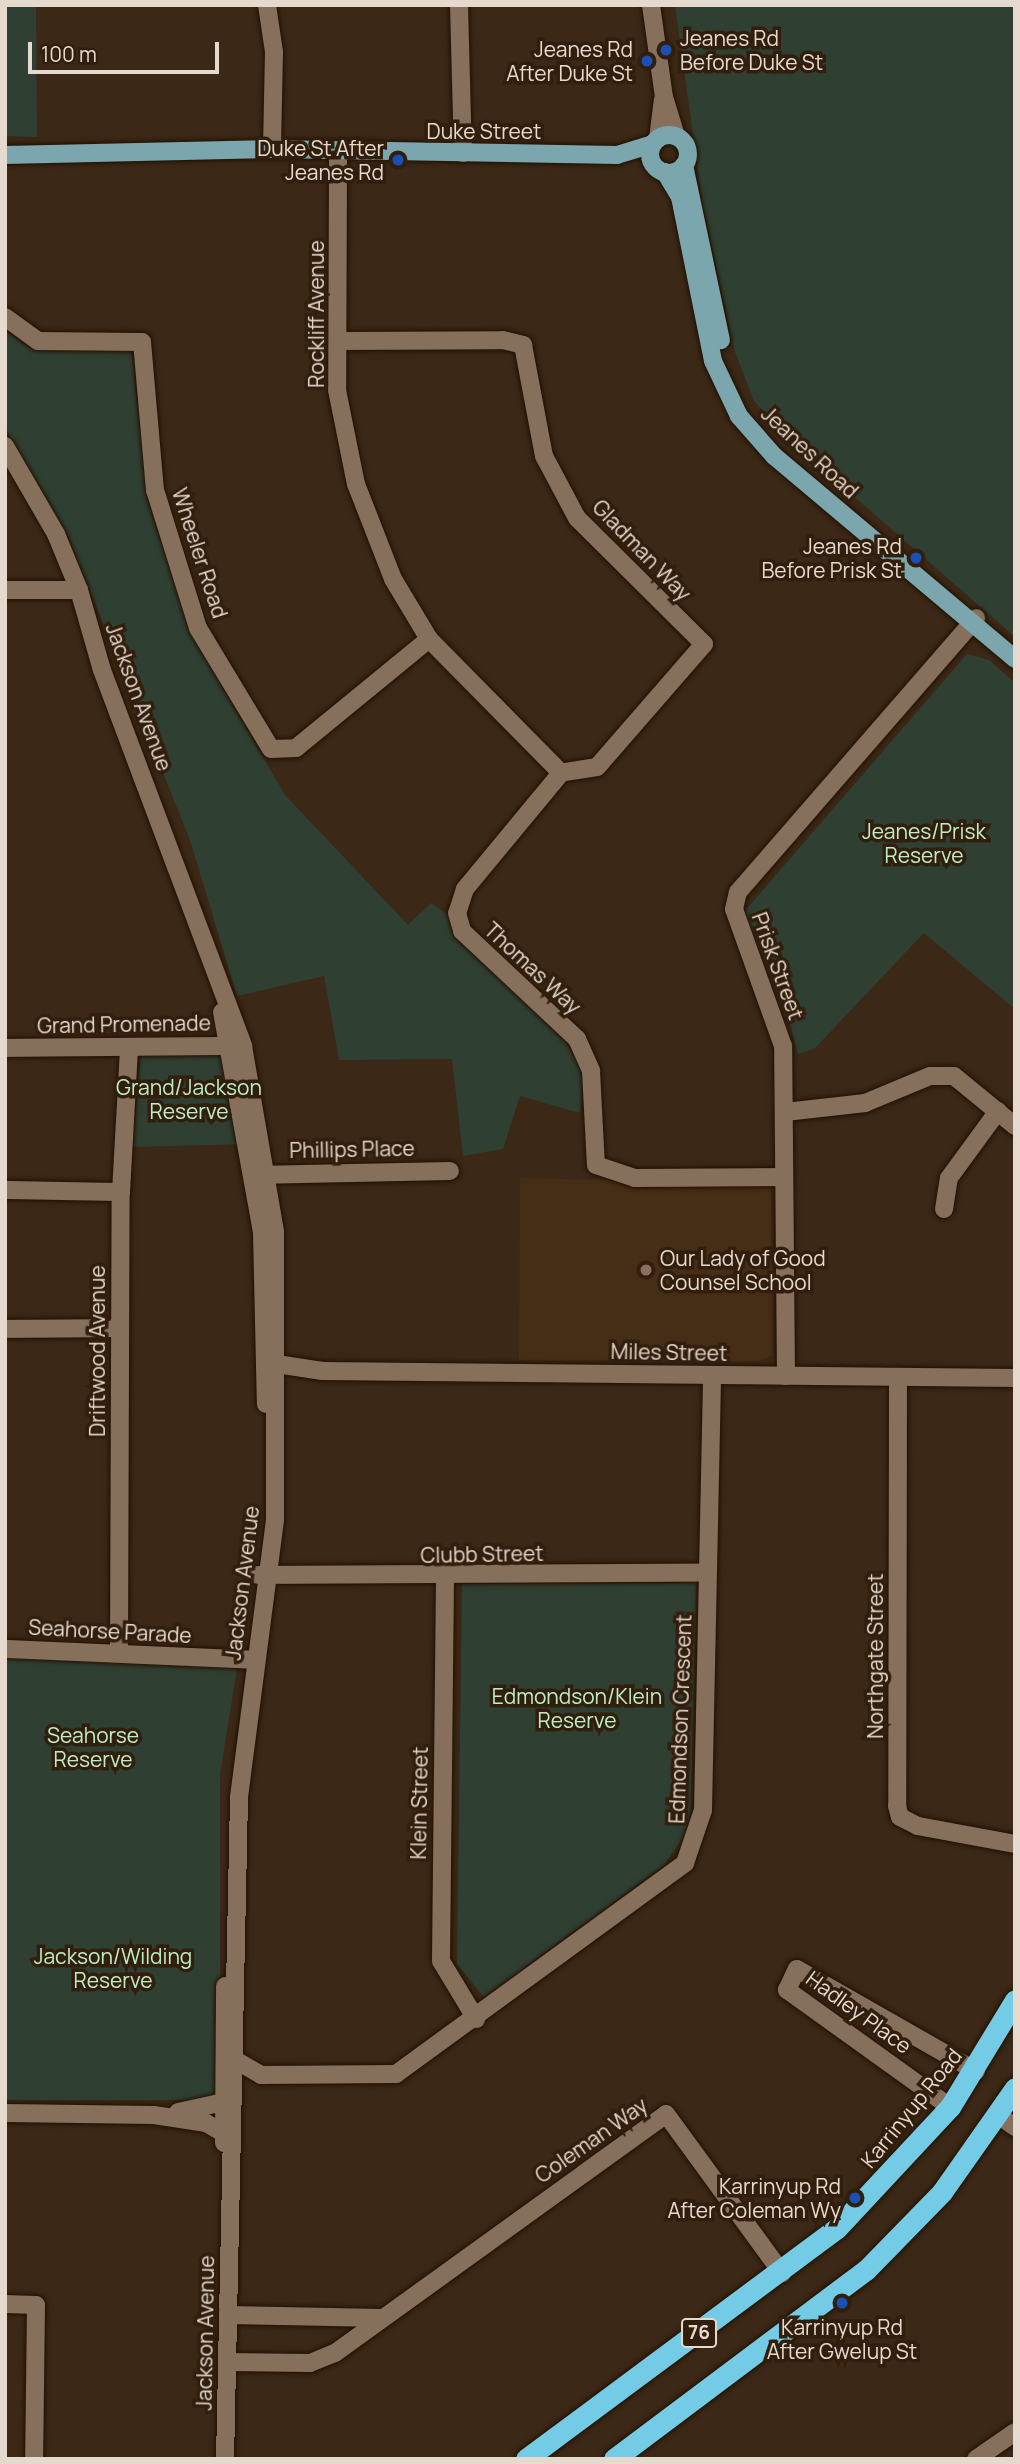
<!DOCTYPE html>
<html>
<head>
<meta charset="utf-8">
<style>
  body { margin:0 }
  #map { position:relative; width:1020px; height:2464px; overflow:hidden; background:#3b2816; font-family:Manrope,sans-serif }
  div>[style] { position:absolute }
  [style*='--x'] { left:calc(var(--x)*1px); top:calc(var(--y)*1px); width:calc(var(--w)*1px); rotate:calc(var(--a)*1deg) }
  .built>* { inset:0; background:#462e16 }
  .green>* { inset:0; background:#2f4032 }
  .roads { filter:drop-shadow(0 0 2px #221001) drop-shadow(0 0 2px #221001) }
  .minor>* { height:18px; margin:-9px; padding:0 9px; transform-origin:9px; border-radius:9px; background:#866f5b }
  .major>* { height:18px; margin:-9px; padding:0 9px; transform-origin:9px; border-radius:9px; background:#7ba6ae }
  .major>.ring { margin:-9px; padding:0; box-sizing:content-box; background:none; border:18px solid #7ba6ae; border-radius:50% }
  .highway>* { height:21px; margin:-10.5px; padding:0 10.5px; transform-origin:10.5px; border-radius:10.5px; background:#74cbe5 }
  .dots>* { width:19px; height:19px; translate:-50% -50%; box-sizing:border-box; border:4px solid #311e0c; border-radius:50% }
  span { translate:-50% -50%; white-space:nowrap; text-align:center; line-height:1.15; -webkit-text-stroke:7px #311e0c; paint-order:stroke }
  .shield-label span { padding:2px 5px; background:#311e0c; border:2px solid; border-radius:5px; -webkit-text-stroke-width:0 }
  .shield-label { font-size:19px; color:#e6d9ce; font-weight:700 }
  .poi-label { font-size:21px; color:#e6d9ce }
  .left { translate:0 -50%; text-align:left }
  .right { translate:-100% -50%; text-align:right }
  .street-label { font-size:21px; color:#e6d9ce }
  .park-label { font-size:21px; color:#bdeec3 }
  .frame { position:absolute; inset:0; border:7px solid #e6d9ce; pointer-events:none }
  .scale { position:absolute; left:28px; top:42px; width:191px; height:32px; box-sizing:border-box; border:4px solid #e6d9ce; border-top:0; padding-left:9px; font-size:21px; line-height:24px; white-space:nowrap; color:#e6d9ce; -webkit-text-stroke:5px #311e0c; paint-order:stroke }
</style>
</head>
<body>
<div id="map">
  <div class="built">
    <div style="clip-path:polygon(520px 1178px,771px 1184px,773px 1355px,759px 1361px,519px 1360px)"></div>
  </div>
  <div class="green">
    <div style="clip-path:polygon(5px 5px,36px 5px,37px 137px,5px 136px)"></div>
    <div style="clip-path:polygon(675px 5px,1015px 5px,1015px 637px,786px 437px,754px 401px,735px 352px,703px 206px)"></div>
    <div style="clip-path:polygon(5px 331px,29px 348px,131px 350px,148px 503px,191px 632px,231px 703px,285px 795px,408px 925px,431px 903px,448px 915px,452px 933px,559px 1032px,583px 1070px,580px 1113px,520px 1096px,503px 1149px,463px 1156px,452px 1059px,339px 1060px,324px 976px,237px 996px,190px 840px,68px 536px,5px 427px)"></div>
    <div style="clip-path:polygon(967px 654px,989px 660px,1015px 683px,1015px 1009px,924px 933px,815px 1048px,798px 1054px,782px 992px,743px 913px)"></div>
    <div style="clip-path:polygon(141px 1052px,227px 1053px,246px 1144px,133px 1147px)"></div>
    <div style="clip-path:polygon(696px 1583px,690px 1828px,663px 1866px,484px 1997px,457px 1964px,462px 1584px)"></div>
    <div style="clip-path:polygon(5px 1656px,237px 1668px,220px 1775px,220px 2100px,5px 2100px)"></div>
  </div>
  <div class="roads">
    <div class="minor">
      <div style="--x:267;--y:5;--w:48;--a:81.5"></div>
      <div style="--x:274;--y:52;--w:97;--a:91.2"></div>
      <div style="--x:459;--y:5;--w:148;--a:88.5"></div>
      <div style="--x:651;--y:5;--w:93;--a:82"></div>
      <div style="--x:664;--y:97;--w:41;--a:72.9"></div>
      <div style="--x:658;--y:139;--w:39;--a:-83"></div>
      <div style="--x:338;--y:160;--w:230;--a:90.2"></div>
      <div style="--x:337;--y:390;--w:96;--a:78.6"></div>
      <div style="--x:356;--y:484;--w:102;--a:68.7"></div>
      <div style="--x:393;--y:579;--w:70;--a:59"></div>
      <div style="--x:429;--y:639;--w:188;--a:45.4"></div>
      <div style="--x:5;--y:317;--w:41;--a:36"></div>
      <div style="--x:38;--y:341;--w:104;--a:0.6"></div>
      <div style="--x:142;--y:342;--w:149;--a:85"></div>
      <div style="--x:155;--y:490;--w:145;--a:72.7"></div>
      <div style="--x:198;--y:628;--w:141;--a:58.9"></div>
      <div style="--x:271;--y:749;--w:25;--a:-2"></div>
      <div style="--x:296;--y:748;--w:172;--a:-39.3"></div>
      <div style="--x:339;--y:341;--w:164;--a:-0.3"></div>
      <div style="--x:503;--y:340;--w:21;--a:14"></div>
      <div style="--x:523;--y:345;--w:113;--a:79.3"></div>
      <div style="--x:544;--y:456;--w:70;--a:62"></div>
      <div style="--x:577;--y:518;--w:179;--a:44.8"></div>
      <div style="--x:704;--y:644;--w:163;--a:131"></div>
      <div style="--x:597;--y:767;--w:36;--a:171"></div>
      <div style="--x:5;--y:446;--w:102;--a:59.9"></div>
      <div style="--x:56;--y:534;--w:61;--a:67.7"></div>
      <div style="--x:79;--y:590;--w:83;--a:74"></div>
      <div style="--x:102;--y:670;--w:402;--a:69.4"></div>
      <div style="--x:243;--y:1046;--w:189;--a:80.2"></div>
      <div style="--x:275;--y:1232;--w:288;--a:90"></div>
      <div style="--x:275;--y:1520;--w:280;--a:97.4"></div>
      <div style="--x:239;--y:1798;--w:661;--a:91.21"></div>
      <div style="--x:5;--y:590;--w:74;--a:0"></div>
      <div style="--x:561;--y:773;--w:151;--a:129.6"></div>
      <div style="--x:465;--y:889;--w:25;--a:108"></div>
      <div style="--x:457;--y:913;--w:19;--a:74"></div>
      <div style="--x:462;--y:931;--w:158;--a:43.2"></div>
      <div style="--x:577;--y:1039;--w:35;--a:66"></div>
      <div style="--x:591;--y:1071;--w:94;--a:87"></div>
      <div style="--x:596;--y:1165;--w:41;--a:18.4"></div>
      <div style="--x:635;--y:1178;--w:149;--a:-0.4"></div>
      <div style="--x:222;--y:1012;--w:225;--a:79.7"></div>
      <div style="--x:262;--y:1233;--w:171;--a:88.7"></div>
      <div style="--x:5;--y:1048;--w:235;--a:-0.5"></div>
      <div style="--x:785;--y:1112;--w:81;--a:-6.4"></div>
      <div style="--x:865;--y:1103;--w:70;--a:-22.6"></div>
      <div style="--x:930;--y:1076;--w:24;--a:0"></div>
      <div style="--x:954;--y:1076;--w:79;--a:39.3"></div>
      <div style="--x:254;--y:1175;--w:196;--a:-1.2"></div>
      <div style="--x:5;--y:1190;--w:116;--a:1"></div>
      <div style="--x:944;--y:1209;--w:31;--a:-81"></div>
      <div style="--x:949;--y:1178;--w:83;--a:-53.8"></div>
      <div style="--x:5;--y:1329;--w:115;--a:-0.5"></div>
      <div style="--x:270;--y:1363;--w:53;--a:8.7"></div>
      <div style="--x:322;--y:1371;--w:693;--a:0.58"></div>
      <div style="--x:786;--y:1376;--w:330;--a:-90.5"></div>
      <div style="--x:783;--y:1046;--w:145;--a:-109.7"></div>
      <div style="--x:734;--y:909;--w:17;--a:-77"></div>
      <div style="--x:738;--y:892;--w:363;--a:-49"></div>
      <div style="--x:898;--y:1377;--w:429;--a:90.1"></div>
      <div style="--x:897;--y:1806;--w:11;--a:75"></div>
      <div style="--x:900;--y:1817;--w:20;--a:27"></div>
      <div style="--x:918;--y:1826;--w:99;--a:10.5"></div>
      <div style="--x:258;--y:1575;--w:448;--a:-0.3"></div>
      <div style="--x:445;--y:1578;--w:383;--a:90.6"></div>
      <div style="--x:441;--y:1961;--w:68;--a:58.9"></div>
      <div style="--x:5;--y:1649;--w:251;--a:2.5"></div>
      <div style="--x:119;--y:1653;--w:461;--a:-89.8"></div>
      <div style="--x:121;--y:1192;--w:143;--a:-86.8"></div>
      <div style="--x:237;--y:2061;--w:28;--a:30"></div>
      <div style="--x:261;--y:2075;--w:135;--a:-0.4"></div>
      <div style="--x:396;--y:2074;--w:358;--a:-36.1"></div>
      <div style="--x:685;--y:1863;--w:56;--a:-71.2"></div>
      <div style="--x:703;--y:1810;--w:435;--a:-88.8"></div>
      <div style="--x:950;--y:2107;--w:201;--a:-144.3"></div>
      <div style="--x:787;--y:1990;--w:23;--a:-65"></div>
      <div style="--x:797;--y:1969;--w:206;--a:29.7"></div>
      <div style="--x:178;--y:2112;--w:47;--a:-12.3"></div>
      <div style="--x:5;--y:2113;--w:149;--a:0.8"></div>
      <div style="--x:154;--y:2115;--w:53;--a:8.7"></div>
      <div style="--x:206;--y:2123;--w:20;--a:30"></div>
      <div style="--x:998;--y:2115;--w:21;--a:35"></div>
      <div style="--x:224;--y:2143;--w:157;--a:-89.6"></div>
      <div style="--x:5;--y:2304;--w:31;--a:2"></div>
      <div style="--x:36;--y:2305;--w:154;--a:90.7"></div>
      <div style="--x:228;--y:2315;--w:154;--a:1.1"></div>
      <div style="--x:227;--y:2362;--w:83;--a:0.7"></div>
      <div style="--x:310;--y:2363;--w:27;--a:-22"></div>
      <div style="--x:335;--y:2353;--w:408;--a:-35.8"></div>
      <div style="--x:666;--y:2114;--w:197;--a:53.9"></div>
      <div style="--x:976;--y:2459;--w:47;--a:-34.7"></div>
    </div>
    <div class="major">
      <div class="ring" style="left:650px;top:135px;width:20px;height:20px"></div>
      <div style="--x:5;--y:155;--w:267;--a:-1.3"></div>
      <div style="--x:272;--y:149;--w:345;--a:1"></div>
      <div style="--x:617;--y:155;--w:38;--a:-17"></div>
      <div style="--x:684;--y:165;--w:179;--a:78.1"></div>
      <div style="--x:665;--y:172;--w:29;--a:59"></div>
      <div style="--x:680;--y:197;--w:167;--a:78.6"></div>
      <div style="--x:713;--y:361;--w:61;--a:64.7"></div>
      <div style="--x:739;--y:416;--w:53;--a:48.8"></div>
      <div style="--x:774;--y:456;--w:315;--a:40.1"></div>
    </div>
    <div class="highway">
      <div style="--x:526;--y:2459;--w:387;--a:-36.6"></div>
      <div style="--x:837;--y:2228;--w:166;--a:-47"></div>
      <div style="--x:950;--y:2107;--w:125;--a:-58.7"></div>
      <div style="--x:614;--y:2459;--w:315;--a:-36.9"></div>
      <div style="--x:866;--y:2270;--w:109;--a:-45.7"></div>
      <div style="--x:942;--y:2192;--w:127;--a:-54.9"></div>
    </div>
  </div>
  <div class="dots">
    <div style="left:666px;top:50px;background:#1a4fb4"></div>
    <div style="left:647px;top:61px;background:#1a4fb4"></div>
    <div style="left:398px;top:160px;background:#1a4fb4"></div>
    <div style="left:916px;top:558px;background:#1a4fb4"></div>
    <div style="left:646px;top:1270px;background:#8d6e63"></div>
    <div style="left:855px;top:2198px;background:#1a4fb4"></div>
    <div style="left:842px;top:2303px;background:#1a4fb4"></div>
  </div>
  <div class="shield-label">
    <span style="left:699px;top:2333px">76</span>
  </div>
  <div class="poi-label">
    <span class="left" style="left:680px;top:50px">Jeanes Rd<br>Before Duke St</span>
    <span class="right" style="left:633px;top:61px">Jeanes Rd<br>After Duke St</span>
    <span class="right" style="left:384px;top:160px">Duke St After<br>Jeanes Rd</span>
    <span class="right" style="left:902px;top:558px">Jeanes Rd<br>Before Prisk St</span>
    <span class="left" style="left:660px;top:1270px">Our Lady of Good<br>Counsel School</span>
    <span class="right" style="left:841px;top:2198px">Karrinyup Rd<br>After Coleman Wy</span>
    <span style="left:842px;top:2339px">Karrinyup Rd<br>After Gwelup St</span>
  </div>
  <div class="street-label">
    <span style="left:484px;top:131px">Duke Street</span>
    <span style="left:316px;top:314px;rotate:-90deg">Rockliff Avenue</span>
    <span style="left:810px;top:452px;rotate:43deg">Jeanes Road</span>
    <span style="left:642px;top:550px;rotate:46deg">Gladman Way</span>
    <span style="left:200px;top:553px;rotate:72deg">Wheeler Road</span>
    <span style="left:139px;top:697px;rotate:70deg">Jackson Avenue</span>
    <span style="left:778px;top:966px;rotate:70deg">Prisk Street</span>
    <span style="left:533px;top:968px;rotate:43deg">Thomas Way</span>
    <span style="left:124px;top:1024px;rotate:-1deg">Grand Promenade</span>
    <span style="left:352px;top:1149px;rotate:-1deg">Phillips Place</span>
    <span style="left:97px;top:1351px;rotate:-90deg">Driftwood Avenue</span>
    <span style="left:669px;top:1352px;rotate:1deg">Miles Street</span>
    <span style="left:482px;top:1554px;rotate:-1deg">Clubb Street</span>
    <span style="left:242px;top:1583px;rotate:-83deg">Jackson Avenue</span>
    <span style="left:110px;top:1631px;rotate:3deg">Seahorse Parade</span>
    <span style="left:875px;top:1656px;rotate:-90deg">Northgate Street</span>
    <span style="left:680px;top:1719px;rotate:-88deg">Edmondson Crescent</span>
    <span style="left:419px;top:1803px;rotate:-89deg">Klein Street</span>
    <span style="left:859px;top:2012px;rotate:36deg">Hadley Place</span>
    <span style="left:911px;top:2108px;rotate:-51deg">Karrinyup Road</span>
    <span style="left:591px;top:2140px;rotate:-35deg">Coleman Way</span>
    <span style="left:205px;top:2333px;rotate:-89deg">Jackson Avenue</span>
  </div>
  <div class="park-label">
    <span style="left:924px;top:843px">Jeanes/Prisk<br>Reserve</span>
    <span style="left:189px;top:1099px">Grand/Jackson<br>Reserve</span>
    <span style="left:577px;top:1708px">Edmondson/Klein<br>Reserve</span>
    <span style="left:93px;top:1747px">Seahorse<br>Reserve</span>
    <span style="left:113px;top:1968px">Jackson/Wilding<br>Reserve</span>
  </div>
  <div class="frame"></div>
  <div class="scale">100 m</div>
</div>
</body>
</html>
